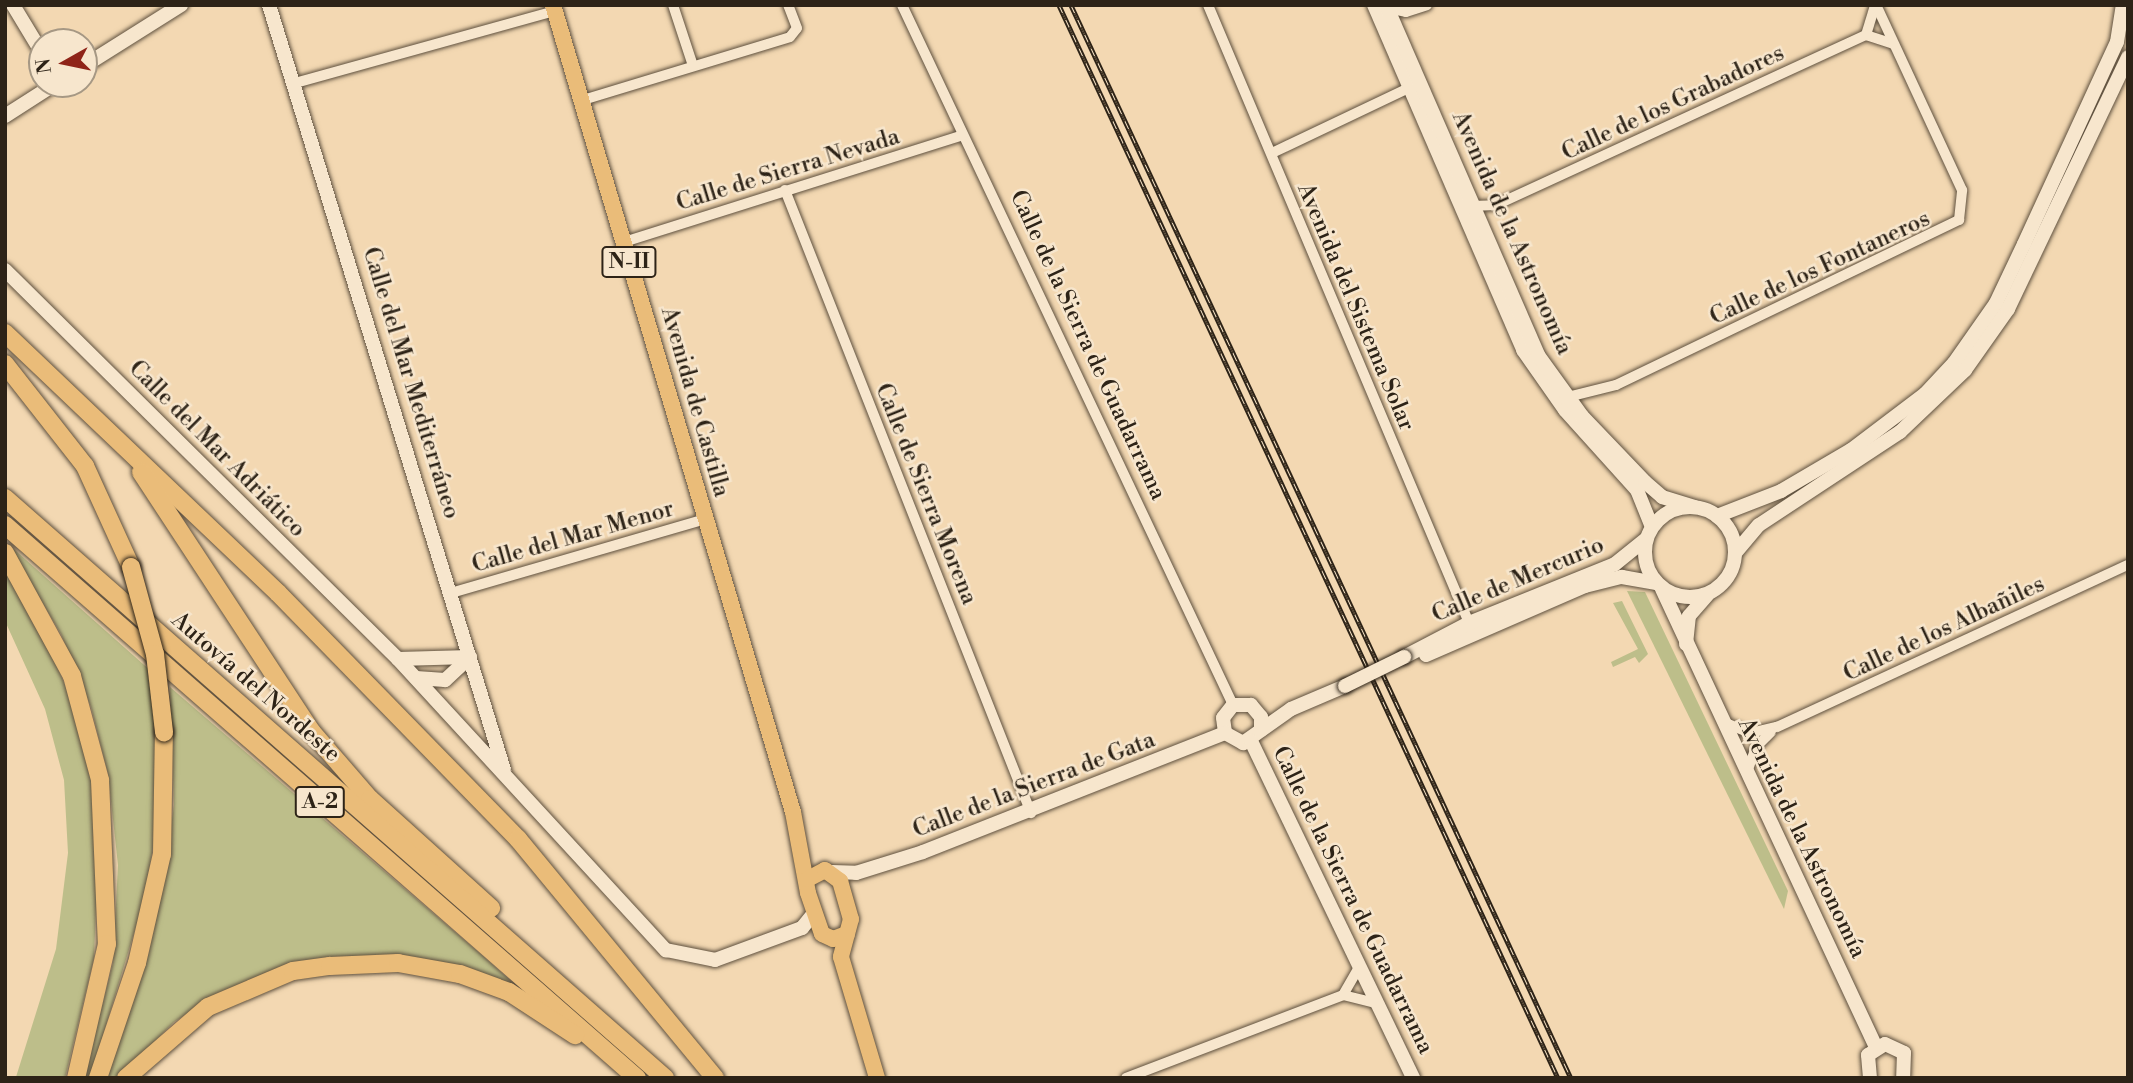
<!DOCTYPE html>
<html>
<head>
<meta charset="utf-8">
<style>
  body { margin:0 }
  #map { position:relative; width:2133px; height:1083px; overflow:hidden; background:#f3d8b2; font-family:"Libre Bodoni",serif }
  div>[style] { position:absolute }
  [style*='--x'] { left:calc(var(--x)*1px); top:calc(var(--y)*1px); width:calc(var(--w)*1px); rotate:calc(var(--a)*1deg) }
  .green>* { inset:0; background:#bdbe8a }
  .roads { filter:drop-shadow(0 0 2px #5e503e) drop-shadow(0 0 2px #5e503e) }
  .street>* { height:10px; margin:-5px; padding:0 5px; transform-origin:5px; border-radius:5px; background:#f7e6cd }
  .secondary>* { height:14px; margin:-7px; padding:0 7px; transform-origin:7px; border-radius:7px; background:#f7e6cd }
  .secondary>.ring { margin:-7px; padding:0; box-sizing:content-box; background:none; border:14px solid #f7e6cd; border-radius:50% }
  .primary>* { height:16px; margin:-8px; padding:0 8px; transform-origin:8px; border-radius:8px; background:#eabc79 }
  .highway>* { height:18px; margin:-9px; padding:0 9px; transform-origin:9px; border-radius:9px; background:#eabc79 }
  .rail>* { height:5px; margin-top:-2.5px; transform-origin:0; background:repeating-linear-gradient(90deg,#f7e6cd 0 8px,#2d2317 0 16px); box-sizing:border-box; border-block:2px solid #2d2317 }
  .bridges { filter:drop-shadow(0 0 2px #2d2317) drop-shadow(0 0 2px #2d2317) }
  .secondary-bridge>* { height:14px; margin:-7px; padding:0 7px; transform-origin:7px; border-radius:7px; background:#f7e6cd }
  .highway-bridge>* { height:18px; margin:-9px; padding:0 9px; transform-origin:9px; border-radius:9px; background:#eabc79 }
  span { translate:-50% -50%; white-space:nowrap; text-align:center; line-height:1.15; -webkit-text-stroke:5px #f7e6cd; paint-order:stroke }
  .shield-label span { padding:2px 5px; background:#f7e6cd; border:2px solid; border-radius:5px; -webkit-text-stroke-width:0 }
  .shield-label { font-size:21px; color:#2d2317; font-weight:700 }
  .street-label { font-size:23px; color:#2d2317 }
  .frame { position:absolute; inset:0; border:7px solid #2d2317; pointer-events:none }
  .north { position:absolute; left:28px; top:28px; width:70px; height:70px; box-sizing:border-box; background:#f7e6cd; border:2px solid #a69884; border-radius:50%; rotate:261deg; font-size:19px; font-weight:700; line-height:28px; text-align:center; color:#2d2317 }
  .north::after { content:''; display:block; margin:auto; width:24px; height:32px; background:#8f2418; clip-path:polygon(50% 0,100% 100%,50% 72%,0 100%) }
</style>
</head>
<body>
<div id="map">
  <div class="green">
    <div style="clip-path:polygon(7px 543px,152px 672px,159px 724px,157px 824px,144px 900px,90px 1078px,84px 1078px,113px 963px,118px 865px,108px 774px,91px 707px,61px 634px)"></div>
    <div style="clip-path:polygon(5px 569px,39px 625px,71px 699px,90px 770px,98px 853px,94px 958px,65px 1078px,16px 1077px,56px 949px,68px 853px,64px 780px,45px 709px,5px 621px)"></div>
    <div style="clip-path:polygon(1627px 591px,1645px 592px,1788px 891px,1784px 909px)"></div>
    <div style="clip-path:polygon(1622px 601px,1648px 654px,1639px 663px,1635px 657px,1613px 667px,1611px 662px,1638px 649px,1613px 603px)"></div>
    <div style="clip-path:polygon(170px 687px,484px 957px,532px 1000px,408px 957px,309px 961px,213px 997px,174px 1022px,118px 1078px,106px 1078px,149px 952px,163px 887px,174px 805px)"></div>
  </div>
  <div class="roads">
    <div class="street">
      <div style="--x:673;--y:5;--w:64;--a:71.8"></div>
      <div style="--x:902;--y:5;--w:774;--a:64.69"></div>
      <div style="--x:1208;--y:5;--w:671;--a:67.1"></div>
      <div style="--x:1387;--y:8;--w:19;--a:12"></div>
      <div style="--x:1406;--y:12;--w:22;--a:-18"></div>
      <div style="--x:1866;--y:35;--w:30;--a:-73"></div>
      <div style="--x:295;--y:83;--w:270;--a:-15.5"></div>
      <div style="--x:583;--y:100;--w:216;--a:-16.9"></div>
      <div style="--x:790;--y:37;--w:11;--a:-52"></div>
      <div style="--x:797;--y:28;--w:25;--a:-111"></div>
      <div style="--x:1272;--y:153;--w:156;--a:-25.4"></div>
      <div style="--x:785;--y:190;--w:670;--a:68.45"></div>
      <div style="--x:1471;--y:206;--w:25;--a:-2"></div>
      <div style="--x:1496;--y:205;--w:407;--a:-24.7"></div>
      <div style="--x:1866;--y:35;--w:29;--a:18"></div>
      <div style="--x:624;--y:242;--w:355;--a:-17.5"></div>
      <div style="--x:1568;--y:397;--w:49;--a:-14"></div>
      <div style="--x:1616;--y:385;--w:381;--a:-25.7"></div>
      <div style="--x:1959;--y:220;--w:30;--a:-84"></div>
      <div style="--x:1962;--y:190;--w:204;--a:-114.9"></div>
      <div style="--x:451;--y:593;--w:265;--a:-16.2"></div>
      <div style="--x:1723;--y:722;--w:29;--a:22"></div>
      <div style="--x:1750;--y:733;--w:28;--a:-13"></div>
      <div style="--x:1777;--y:727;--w:387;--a:-24.8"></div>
      <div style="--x:1747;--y:772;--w:27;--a:-70"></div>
      <div style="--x:1756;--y:747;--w:21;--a:-45"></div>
      <div style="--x:1343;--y:995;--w:34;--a:-60"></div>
      <div style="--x:1126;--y:1078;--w:232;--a:-20.9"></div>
      <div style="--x:1343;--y:995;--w:36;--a:14"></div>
    </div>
    <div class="secondary">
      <div style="--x:13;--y:5;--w:56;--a:58.9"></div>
      <div style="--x:269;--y:5;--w:800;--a:72.92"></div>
      <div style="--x:1374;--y:5;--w:376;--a:66.6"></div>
      <div style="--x:1523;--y:350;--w:73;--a:55"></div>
      <div style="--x:1565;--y:410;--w:108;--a:48"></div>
      <div style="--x:1637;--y:490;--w:40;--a:68"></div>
      <div style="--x:1386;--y:5;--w:382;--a:66.5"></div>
      <div style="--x:1538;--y:355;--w:75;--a:54.2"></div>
      <div style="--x:1582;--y:416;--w:91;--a:46.3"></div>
      <div style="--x:1645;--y:482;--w:23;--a:41"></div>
      <div style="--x:1662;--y:497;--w:34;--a:17"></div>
      <div style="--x:84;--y:66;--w:115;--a:-32.2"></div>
      <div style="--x:5;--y:116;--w:59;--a:-32.6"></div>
      <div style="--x:5;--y:270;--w:553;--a:44.71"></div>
      <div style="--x:398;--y:659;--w:396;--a:47.4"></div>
      <div style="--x:666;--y:950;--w:50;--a:11.5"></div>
      <div style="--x:715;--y:960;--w:93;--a:-20.2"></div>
      <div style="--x:802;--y:928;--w:19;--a:-51"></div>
      <div class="ring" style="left:1645px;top:507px;width:76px;height:76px"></div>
      <div style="--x:1717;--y:516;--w:69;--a:-21.3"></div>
      <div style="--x:1781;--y:491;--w:81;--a:-30.4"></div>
      <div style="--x:1851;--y:450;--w:93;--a:-37.1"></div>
      <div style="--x:1925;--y:394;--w:42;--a:-46.9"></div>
      <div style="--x:1954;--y:363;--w:73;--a:-55"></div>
      <div style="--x:1996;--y:303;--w:65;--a:-64.6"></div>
      <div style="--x:2024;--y:244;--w:222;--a:-65.3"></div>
      <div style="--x:2117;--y:42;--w:37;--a:-81"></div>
      <div style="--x:1736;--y:552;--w:35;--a:-50"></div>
      <div style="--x:1759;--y:525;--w:169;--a:-33.4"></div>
      <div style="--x:1900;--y:432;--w:90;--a:-43.6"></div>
      <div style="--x:1965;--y:370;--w:75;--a:-54.8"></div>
      <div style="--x:2008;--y:309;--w:279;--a:-64.5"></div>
      <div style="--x:1662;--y:589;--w:506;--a:64.96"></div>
      <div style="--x:1686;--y:644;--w:28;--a:-84"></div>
      <div style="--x:1689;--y:616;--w:28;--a:-49"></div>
      <div style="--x:1426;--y:655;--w:173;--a:-23.5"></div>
      <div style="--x:1585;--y:586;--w:38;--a:-14"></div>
      <div style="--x:1622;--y:577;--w:35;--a:10"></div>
      <div style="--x:1404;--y:657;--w:73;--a:-27.6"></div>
      <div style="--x:1469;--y:623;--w:157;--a:-22"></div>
      <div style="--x:1615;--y:564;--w:40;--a:-39"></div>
      <div style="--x:398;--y:659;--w:72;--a:-1.6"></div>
      <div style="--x:470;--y:657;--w:34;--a:137"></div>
      <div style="--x:445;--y:680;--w:29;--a:-176"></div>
      <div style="--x:1261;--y:730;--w:13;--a:-90"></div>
      <div style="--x:1261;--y:717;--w:16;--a:-130"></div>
      <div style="--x:1251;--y:705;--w:18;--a:180"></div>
      <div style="--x:1233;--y:705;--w:16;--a:128"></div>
      <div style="--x:1223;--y:718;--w:15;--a:82"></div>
      <div style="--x:1225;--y:733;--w:21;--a:29"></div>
      <div style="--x:1243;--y:743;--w:59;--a:-35.3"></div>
      <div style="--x:1291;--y:709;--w:59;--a:-23.1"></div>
      <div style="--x:1251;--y:741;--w:374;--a:64.3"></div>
      <div style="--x:832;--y:872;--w:24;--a:2"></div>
      <div style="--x:856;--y:873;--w:70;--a:-17.4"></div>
      <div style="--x:923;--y:852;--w:325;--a:-21.5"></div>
      <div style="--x:1870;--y:1078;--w:23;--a:-95"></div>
      <div style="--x:1868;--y:1055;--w:20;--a:-33"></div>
      <div style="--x:1885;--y:1044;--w:21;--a:25"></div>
      <div style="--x:1904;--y:1053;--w:25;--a:92"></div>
    </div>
    <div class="primary">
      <div style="--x:553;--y:5;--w:842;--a:73.44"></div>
      <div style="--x:793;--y:812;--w:82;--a:79.5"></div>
      <div style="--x:808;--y:893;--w:43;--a:71.1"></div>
      <div style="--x:822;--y:934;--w:12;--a:24"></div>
      <div style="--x:833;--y:939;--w:15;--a:-20"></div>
      <div style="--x:808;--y:879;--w:19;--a:-28"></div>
      <div style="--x:825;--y:870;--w:19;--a:36"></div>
      <div style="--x:840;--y:881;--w:40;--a:74"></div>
      <div style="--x:851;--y:919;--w:39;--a:105"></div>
      <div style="--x:841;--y:957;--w:126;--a:73.4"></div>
    </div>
    <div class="highway">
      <div style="--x:5;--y:333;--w:377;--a:43.6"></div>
      <div style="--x:278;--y:593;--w:344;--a:45.7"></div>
      <div style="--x:518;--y:839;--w:310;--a:50.5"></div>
      <div style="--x:5;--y:364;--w:130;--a:51.9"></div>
      <div style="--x:85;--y:466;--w:111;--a:65.5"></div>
      <div style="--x:141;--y:472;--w:310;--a:56.7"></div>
      <div style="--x:311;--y:731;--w:90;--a:49.1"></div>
      <div style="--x:370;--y:799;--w:163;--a:42"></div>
      <div style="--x:5;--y:498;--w:879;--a:41.31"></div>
      <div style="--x:5;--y:525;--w:840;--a:41.19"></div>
      <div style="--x:5;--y:553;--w:140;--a:61.4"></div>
      <div style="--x:72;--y:676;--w:108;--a:74.9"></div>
      <div style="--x:100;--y:780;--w:164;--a:87.6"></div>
      <div style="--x:107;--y:944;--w:138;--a:103"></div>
      <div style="--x:98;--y:1078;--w:121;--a:-71.3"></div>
      <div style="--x:137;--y:963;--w:112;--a:-77.1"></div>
      <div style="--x:162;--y:854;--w:122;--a:-89.1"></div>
      <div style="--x:126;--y:1078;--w:108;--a:-40.9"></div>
      <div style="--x:208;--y:1007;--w:92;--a:-23"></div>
      <div style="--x:293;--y:971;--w:37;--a:-8"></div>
      <div style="--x:330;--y:966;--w:68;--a:-2.5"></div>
      <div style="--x:398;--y:963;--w:63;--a:10.1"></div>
      <div style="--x:460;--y:974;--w:52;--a:20.2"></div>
      <div style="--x:509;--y:992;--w:79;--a:33.1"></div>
    </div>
  </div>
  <div class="rail">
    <div style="--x:1059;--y:5;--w:1183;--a:65.06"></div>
    <div style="--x:1071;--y:5;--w:1184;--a:65.02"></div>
  </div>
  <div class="bridges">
    <div class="secondary-bridge">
      <div style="--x:1345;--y:686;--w:66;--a:-26.2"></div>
    </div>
    <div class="highway-bridge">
      <div style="--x:131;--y:567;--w:90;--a:74.6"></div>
      <div style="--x:155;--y:654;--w:79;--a:83.4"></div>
    </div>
  </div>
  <div class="shield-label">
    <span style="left:629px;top:262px">N-II</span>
    <span style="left:320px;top:802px">A-2</span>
  </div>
  <div class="street-label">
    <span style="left:1673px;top:103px;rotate:-25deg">Calle de los Grabadores</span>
    <span style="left:788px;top:170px;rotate:-17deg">Calle de Sierra Nevada</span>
    <span style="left:1512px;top:233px;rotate:66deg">Avenida de la Astronomía</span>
    <span style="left:1820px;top:268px;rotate:-25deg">Calle de los Fontaneros</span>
    <span style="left:1356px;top:307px;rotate:67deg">Avenida del Sistema Solar</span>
    <span style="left:1088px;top:345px;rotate:65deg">Calle de la Sierra de Guadarrama</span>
    <span style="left:411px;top:383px;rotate:73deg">Calle del Mar Mediterráneo</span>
    <span style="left:695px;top:402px;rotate:74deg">Avenida de Castilla</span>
    <span style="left:217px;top:449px;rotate:45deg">Calle del Mar Adriático</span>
    <span style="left:926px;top:494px;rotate:68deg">Calle de Sierra Morena</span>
    <span style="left:573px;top:537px;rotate:-16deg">Calle del Mar Menor</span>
    <span style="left:1518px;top:580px;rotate:-23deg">Calle de Mercurio</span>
    <span style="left:1944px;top:629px;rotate:-25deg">Calle de los Albañiles</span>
    <span style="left:256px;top:687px;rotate:41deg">Autovía del Nordeste</span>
    <span style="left:1034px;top:785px;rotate:-21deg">Calle de la Sierra de Gata</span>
    <span style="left:1802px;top:838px;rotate:64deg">Avenida de la Astronomía</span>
    <span style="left:1353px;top:900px;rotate:64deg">Calle de la Sierra de Guadarrama</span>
  </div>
  <div class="frame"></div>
  <div class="north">N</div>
</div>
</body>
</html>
